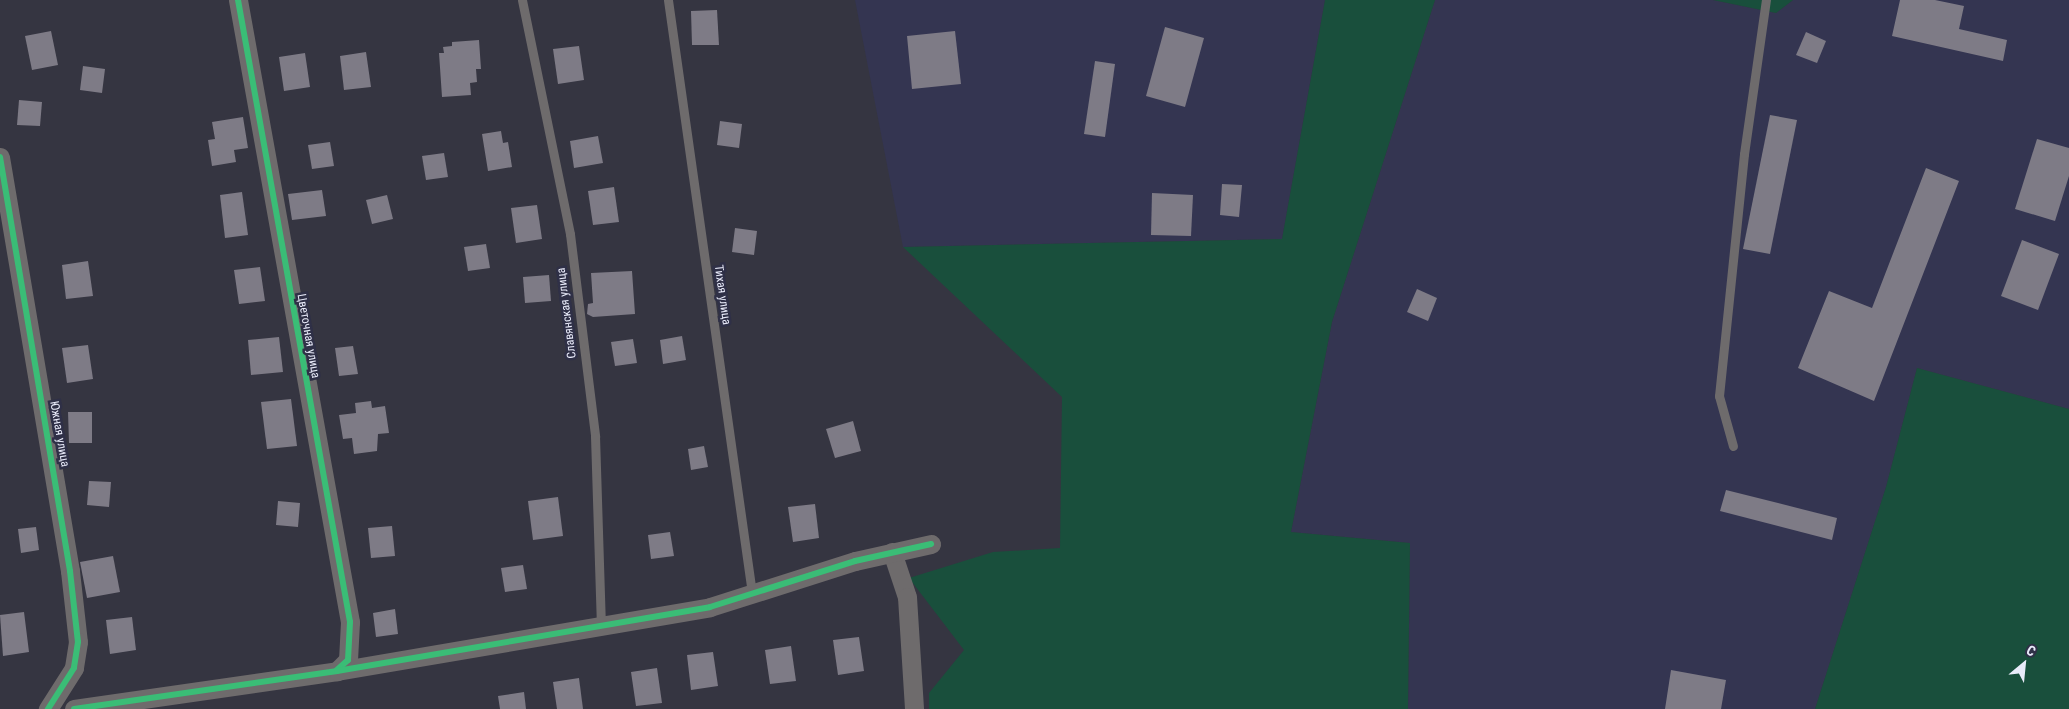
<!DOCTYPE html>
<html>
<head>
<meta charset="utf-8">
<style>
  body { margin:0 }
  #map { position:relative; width:2069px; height:709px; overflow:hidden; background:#353541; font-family:"Roboto Condensed",sans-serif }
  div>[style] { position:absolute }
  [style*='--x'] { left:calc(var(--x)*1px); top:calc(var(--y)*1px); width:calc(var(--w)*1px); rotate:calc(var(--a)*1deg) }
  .built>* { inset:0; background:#343551 }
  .green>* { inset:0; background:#194f3c }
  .building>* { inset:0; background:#7e7b86 }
  .lane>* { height:9px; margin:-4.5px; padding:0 4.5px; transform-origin:4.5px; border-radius:4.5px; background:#6e6b6c }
  .street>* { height:19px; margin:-9.5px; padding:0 9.5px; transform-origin:9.5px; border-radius:9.5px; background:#6e6b6c }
  .cycleway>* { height:6px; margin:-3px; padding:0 3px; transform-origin:3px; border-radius:3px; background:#3abd76 }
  span { translate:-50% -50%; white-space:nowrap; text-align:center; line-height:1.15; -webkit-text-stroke:5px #2f3047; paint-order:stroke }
  .street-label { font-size:12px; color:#e9ebfa }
  .north { position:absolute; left:1999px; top:639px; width:50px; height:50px; -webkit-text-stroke:4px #2f3047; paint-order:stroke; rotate:28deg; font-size:14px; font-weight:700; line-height:20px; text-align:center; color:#e9ebfa }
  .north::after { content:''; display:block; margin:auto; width:18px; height:22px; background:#e9ebfa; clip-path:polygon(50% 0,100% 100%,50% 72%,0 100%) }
</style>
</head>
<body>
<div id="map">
  <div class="built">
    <div style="clip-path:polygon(855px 0,1325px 0,1282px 239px,903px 247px)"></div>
    <div style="clip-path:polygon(1435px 0,1713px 0,1776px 13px,1793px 0,2069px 0,2069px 409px,1917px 368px,1886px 487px,1815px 709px,1408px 709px,1410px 543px,1291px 532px,1332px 322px)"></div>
  </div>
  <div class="green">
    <div style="clip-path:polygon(1325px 0,1435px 0,1332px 322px,1291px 532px,1410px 543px,1408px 709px,929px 709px,929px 693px,964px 650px,909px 578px,993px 552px,1060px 548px,1062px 397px,903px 247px,1282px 239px)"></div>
    <div style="clip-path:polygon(1713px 0,1793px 0,1776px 13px)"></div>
    <div style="clip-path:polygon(1917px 368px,2069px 409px,2069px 709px,1815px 709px,1886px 487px)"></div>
  </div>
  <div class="building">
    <div style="clip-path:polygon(1900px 0,1935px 0,1964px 6px,1959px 29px,2007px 40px,2003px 61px,1892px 36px)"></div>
    <div style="clip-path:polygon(717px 10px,719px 45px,692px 45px,691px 11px)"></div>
    <div style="clip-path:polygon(1165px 27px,1204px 38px,1185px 107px,1146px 96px)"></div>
    <div style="clip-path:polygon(51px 31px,58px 65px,32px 70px,25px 36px)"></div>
    <div style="clip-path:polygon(955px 31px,961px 84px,912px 89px,907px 36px)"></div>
    <div style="clip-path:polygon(1806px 32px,1826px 41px,1817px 63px,1796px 55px)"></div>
    <div style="clip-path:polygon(479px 40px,481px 69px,476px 69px,477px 82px,470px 83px,471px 95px,442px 97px,439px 53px,444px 53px,443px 47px,452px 46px,452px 42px)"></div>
    <div style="clip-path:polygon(579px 46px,584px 80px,558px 84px,553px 49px)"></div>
    <div style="clip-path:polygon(366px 52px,371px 87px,344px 90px,340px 56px)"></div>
    <div style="clip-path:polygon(305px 53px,310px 87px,284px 91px,279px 57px)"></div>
    <div style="clip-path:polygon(1095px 61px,1115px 64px,1105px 137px,1084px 134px)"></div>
    <div style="clip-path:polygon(83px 66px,105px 69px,102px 93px,80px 90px)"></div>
    <div style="clip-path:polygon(19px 100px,42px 102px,40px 126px,17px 125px)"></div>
    <div style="clip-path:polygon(1770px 115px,1797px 120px,1770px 254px,1743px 249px)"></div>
    <div style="clip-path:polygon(243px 117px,248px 148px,234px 150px,236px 162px,212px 166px,208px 140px,215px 139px,212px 122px)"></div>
    <div style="clip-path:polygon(720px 121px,742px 124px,739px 148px,717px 145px)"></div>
    <div style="clip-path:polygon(501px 131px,503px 143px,508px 142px,512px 167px,488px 171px,482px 134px)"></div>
    <div style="clip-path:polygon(598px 136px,603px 163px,574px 168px,570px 141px)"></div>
    <div style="clip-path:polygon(2037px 139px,2069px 148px,2069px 176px,2055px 221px,2015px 209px)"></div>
    <div style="clip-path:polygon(330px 142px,334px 166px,312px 169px,308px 145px)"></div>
    <div style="clip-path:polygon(444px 153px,448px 177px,426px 180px,422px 156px)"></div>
    <div style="clip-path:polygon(1926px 168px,1959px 181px,1874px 401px,1798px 368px,1829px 291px,1872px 308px)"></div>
    <div style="clip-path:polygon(1222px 184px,1242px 185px,1239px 217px,1220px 215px)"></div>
    <div style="clip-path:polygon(614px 187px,619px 222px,593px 225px,588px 191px)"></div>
    <div style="clip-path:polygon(322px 190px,326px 216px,292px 220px,288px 194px)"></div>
    <div style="clip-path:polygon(242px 192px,248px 235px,225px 238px,220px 195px)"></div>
    <div style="clip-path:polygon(1152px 193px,1193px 195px,1191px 236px,1151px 235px)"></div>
    <div style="clip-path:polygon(387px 195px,393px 219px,372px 224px,366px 200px)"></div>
    <div style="clip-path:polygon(537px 205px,542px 239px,516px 243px,511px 208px)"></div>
    <div style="clip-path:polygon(735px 228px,757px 231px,754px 255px,732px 252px)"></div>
    <div style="clip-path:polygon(2022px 240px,2059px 254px,2038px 310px,2001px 296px)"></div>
    <div style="clip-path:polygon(486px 244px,490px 268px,468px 271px,464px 247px)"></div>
    <div style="clip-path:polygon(88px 261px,93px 296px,66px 299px,62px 265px)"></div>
    <div style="clip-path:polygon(260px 267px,265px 301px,239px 304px,234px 270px)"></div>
    <div style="clip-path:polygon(632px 271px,635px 314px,593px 317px,587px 314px,588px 304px,593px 303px,591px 273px)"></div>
    <div style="clip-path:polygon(549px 275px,551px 301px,525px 303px,523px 277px)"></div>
    <div style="clip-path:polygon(1417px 289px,1437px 298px,1428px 321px,1407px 312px)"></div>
    <div style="clip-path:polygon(682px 336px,686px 360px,663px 364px,660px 340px)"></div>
    <div style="clip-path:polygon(279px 337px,283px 372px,251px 375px,248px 340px)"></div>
    <div style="clip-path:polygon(633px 339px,637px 363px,615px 366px,611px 342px)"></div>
    <div style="clip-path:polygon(88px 345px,93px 379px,67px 383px,62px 348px)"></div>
    <div style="clip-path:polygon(353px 346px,358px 374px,339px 376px,335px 348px)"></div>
    <div style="clip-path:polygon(291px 399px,297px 446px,267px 449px,261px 402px)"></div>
    <div style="clip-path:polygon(371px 401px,372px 408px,385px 406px,389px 433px,378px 434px,377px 451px,354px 454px,352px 438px,343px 439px,339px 415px,356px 413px,355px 403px)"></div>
    <div style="clip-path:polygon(68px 412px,92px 412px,92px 443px,69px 443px)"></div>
    <div style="clip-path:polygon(853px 421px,861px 451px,835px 458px,826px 429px)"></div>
    <div style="clip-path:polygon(704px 446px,708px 467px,691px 470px,688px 449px)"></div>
    <div style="clip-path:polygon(89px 481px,111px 482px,109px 507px,87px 505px)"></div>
    <div style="clip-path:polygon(1726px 490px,1837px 518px,1832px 540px,1720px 511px)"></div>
    <div style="clip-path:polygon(558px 497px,563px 536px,533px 540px,528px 501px)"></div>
    <div style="clip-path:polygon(278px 501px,300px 503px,298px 527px,276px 525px)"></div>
    <div style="clip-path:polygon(815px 504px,819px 538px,793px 542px,788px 507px)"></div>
    <div style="clip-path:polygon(392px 526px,395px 556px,371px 558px,368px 528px)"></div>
    <div style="clip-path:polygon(36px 527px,39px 550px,21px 553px,18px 529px)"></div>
    <div style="clip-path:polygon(670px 532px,674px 556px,651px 559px,648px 535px)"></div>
    <div style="clip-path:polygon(113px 556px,120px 592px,87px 598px,80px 562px)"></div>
    <div style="clip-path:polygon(523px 565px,527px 589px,505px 592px,501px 568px)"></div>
    <div style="clip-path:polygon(395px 609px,398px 634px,376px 637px,373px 613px)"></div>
    <div style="clip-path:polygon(24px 612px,29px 652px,3px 656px,0 615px)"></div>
    <div style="clip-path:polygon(132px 617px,136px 650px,110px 654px,106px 620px)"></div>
    <div style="clip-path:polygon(859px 637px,864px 671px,838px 675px,833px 640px)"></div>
    <div style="clip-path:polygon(791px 646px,796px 681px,770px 684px,765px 650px)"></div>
    <div style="clip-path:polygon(713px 652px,718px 686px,691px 690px,687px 655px)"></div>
    <div style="clip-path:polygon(657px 668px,662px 703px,636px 706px,631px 672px)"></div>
    <div style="clip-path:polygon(1671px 670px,1726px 680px,1721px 709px,1665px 709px)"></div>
    <div style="clip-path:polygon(579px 678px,583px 709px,557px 709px,553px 682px)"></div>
    <div style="clip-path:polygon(524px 692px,526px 709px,500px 709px,498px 696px)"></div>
  </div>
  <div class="lane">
    <div style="--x:522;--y:0;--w:239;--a:78.4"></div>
    <div style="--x:570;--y:234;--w:204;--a:82.9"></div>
    <div style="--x:595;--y:436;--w:191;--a:88.2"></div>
    <div style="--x:668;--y:0;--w:599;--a:81.94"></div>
    <div style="--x:1733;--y:446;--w:52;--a:-105.6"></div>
    <div style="--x:1719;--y:396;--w:243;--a:-84.1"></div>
    <div style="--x:1744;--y:154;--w:156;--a:-81.9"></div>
  </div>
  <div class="street">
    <div style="--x:238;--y:0;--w:632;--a:79.79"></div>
    <div style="--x:350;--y:622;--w:38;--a:93"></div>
    <div style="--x:348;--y:660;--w:16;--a:135"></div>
    <div style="--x:0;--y:157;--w:420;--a:80.4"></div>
    <div style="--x:70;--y:571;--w:71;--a:83.6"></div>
    <div style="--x:78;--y:642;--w:26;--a:99"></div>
    <div style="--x:74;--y:668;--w:49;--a:122.4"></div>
    <div style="--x:892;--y:552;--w:47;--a:71.6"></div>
    <div style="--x:907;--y:597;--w:112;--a:86.4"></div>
    <div style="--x:74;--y:709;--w:266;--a:-8.2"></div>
    <div style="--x:337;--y:671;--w:378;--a:-9.7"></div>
    <div style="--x:710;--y:607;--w:152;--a:-17.6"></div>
    <div style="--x:855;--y:561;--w:78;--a:-12.6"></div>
  </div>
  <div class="cycleway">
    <div style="--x:238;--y:0;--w:632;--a:79.79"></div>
    <div style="--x:350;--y:622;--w:38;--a:93"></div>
    <div style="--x:348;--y:660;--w:15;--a:138"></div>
    <div style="--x:0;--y:157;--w:420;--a:80.4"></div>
    <div style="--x:70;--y:571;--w:71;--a:83.6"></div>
    <div style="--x:78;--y:642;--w:26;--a:99"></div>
    <div style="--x:74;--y:668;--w:49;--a:122.4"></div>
    <div style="--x:74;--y:709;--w:266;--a:-8.2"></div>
    <div style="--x:337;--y:671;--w:378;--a:-9.7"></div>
    <div style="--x:710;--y:607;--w:152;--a:-17.6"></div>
    <div style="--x:855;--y:561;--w:78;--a:-12.6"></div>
  </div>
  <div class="street-label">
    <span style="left:722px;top:295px;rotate:82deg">Тихая улица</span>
    <span style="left:567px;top:313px;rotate:-97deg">Славянская улица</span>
    <span style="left:308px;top:336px;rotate:80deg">Цветочная улица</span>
    <span style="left:59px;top:434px;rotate:80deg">Южная улица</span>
  </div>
  <div class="north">С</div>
</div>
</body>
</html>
